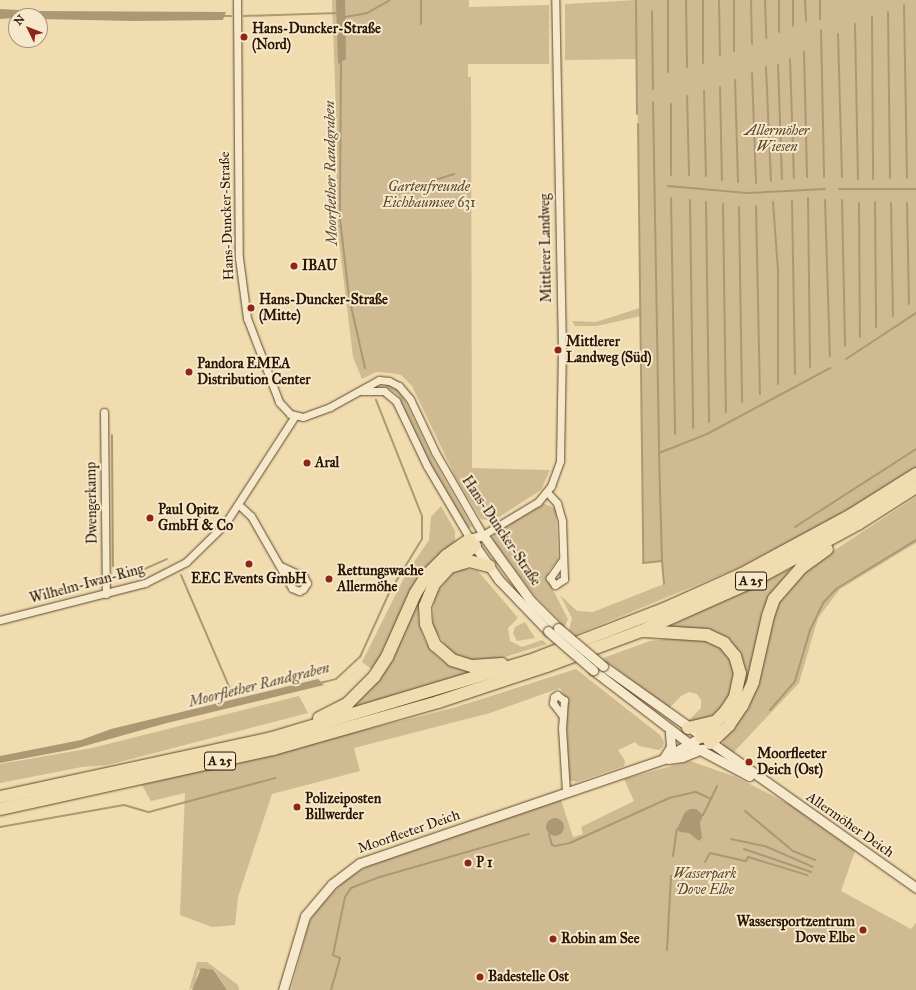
<!DOCTYPE html>
<html>
<head>
<meta charset="utf-8">
<style>
  body { margin:0 }
  #map { position:relative; width:916px; height:990px; overflow:hidden; background:#f0dcaf; font-family:"IM FELL Great Primer",serif }
  div>[style] { position:absolute }
  [style*='--x'] { left:calc(var(--x)*1px); top:calc(var(--y)*1px); width:calc(var(--w)*1px); rotate:calc(var(--a)*1deg) }
  .green>* { inset:0; background:#cfba92 }
  .water>* { inset:0; background:#ad9874 }
  .round { border-radius:50% }
  .stream>* { height:2px; margin:-1px; padding:0 1px; transform-origin:1px; border-radius:1px; background:#ad9874 }
  .roads { filter:drop-shadow(0 0 1px #5d462d) drop-shadow(0 0 1px #5d462d) }
  .minor>* { height:7px; margin:-3.5px; padding:0 3.5px; transform-origin:3.5px; border-radius:3.5px; background:#f5e8cb }
  .tertiary>* { height:9px; margin:-4.5px; padding:0 4.5px; transform-origin:4.5px; border-radius:4.5px; background:#f5e8cb }
  .motorway>* { height:12px; margin:-6px; padding:0 6px; transform-origin:6px; border-radius:6px; background:#f0dcaf }
  .bridges { filter:drop-shadow(0 0 1px #5d462d) drop-shadow(0 0 1px #5d462d) }
  .tertiary-bridge>* { height:9px; margin:-4.5px; padding:0 4.5px; transform-origin:4.5px; border-radius:4.5px; background:#f5e8cb }
  .dots>* { width:11px; height:11px; translate:-50% -50%; box-sizing:border-box; border:2px solid #f5e8cb; border-radius:50% }
  span { translate:-50% -50%; white-space:nowrap; text-align:center; line-height:1.15; -webkit-text-stroke:4px #f5e8cb; paint-order:stroke }
  .shield-label span { padding:1px 3px; background:#f5e8cb; border:1px solid; border-radius:3px; -webkit-text-stroke-width:0 }
  .shield-label { font-size:13px; color:#2c1402; font-weight:700 }
  .poi-label { font-size:14px; color:#2c1402; font-weight:700 }
  .left { translate:0 -50%; text-align:left }
  .right { translate:-100% -50%; text-align:right }
  .park-label { font-size:14px; color:#5d462d; font-style:italic }
  .street-label { font-size:14px; color:#2c1402 }
  .water-label { font-size:15px; color:#604930; font-style:italic }
  .north { position:absolute; left:8px; top:8px; width:40px; height:40px; box-sizing:border-box; background:#f5e8cb; border:1px solid #a5937b; border-radius:50%; rotate:313deg; font-size:11px; font-weight:700; line-height:16px; text-align:center; color:#2c1402 }
  .north::after { content:''; display:block; margin:auto; width:14px; height:18px; background:#8f2418; clip-path:polygon(50% 0,100% 100%,50% 72%,0 100%) }
</style>
</head>
<body>
<div id="map">
  <div class="green">
    <div style="clip-path:polygon(332px 0,469px 0,469px 7px,549px 5px,549px 64px,468px 64px,468px 77px,471px 77px,472px 468px,550px 470px,541px 490px,493px 521px,481px 519px,456px 478px,412px 386px,401px 375px,390px 373px,376px 372px,362px 379px,353px 357px,336px 216px,337px 138px)"></div>
    <div style="clip-path:polygon(636px 0,916px 0,916px 468px,843px 513px,738px 568px,575px 635px,569px 630px,572px 618px,560px 595px,577px 611px,593px 612px,664px 584px,662px 561px,643px 563px,641px 316px,597px 326px,575px 326px,572px 321px,596px 322px,640px 308px,637px 59px,565px 60px,565px 4px)"></div>
    <div style="clip-path:polygon(386px 384px,397px 388px,403px 396px,434px 461px,472px 527px,468px 528px,423px 451px,398px 395px,385px 386px)"></div>
    <div style="clip-path:polygon(916px 497px,916px 543px,840px 589px,818px 618px,799px 683px,733px 753px,723px 745px,723px 737px,737px 719px,773px 608px,798px 574px)"></div>
    <div style="clip-path:polygon(543px 503px,556px 509px,558px 560px,548px 572px,549px 582px,568px 619px,565px 626px,533px 594px,492px 539px,494px 533px)"></div>
    <div style="clip-path:polygon(441px 506px,455px 531px,455px 543px,412px 590px,373px 670px,362px 662px,406px 574px,429px 540px,431px 517px)"></div>
    <div style="clip-path:polygon(463px 568px,478px 571px,518px 618px,508px 628px,510px 641px,522px 647px,542px 640px,547px 644px,489px 662px,466px 660px,450px 652px,433px 627px,434px 596px,452px 574px)"></div>
    <div style="clip-path:polygon(790px 569px,743px 692px,743px 669px,722px 638px,663px 629px)"></div>
    <div style="clip-path:polygon(420px 596px,418px 619px,423px 637px,431px 651px,445px 663px,479px 672px,348px 711px)"></div>
    <div style="clip-path:polygon(525px 622px,535px 638px,517px 641px,513px 633px,515px 627px)"></div>
    <div style="clip-path:polygon(684px 637px,711px 641px,723px 648px,731px 660px,736px 676px,732px 694px,719px 712px,706px 724px,687px 722px,701px 708px,701px 700px,697px 694px,689px 692px,681px 696px,668px 709px,603px 658px,650px 641px)"></div>
    <div style="clip-path:polygon(576px 669px,660px 735px,664px 742px,663px 747px,659px 750px,639px 746px,635px 742px,618px 750px,625px 761px,624px 766px,577px 782px,569px 780px,566px 698px,560px 688px,490px 713px,354px 748px,360px 771px,272px 794px,238px 897px,235px 925px,212px 927px,180px 915px,185px 793px,151px 801px,142px 785px,453px 708px)"></div>
    <div style="clip-path:polygon(299px 696px,308px 713px,108px 765px,82px 767px,0 783px,0 764px,92px 748px)"></div>
    <div style="clip-path:polygon(690px 761px,736px 777px,791px 805px,855px 851px,841px 891px,911px 929px,916px 923px,916px 990px,291px 990px,309px 923px,317px 909px,346px 879px,373px 863px,561px 800px,573px 837px,583px 834px,581px 827px,634px 801px,624px 779px)"></div>
    <div style="clip-path:polygon(197px 962px,207px 962px,238px 985px,239px 990px,227px 990px,215px 970px,198px 971px,194px 987px,189px 990px)"></div>
  </div>
  <div class="water">
    <div style="clip-path:polygon(336px 0,345px 0,346px 59px,338px 64px)"></div>
    <div style="clip-path:polygon(0 9px,38px 11px,226px 12px,223px 20px,134px 21px,40px 19px,40px 16px,0 19px)"></div>
    <div style="clip-path:polygon(318px 679px,324px 685px,167px 723px,74px 749px,0 763px,0 756px,81px 740px,111px 729px)"></div>
    <div style="clip-path:polygon(690px 809px,696px 809px,703px 815px,700px 823px,702px 838px,699px 841px,689px 833px,680px 832px,677px 829px,685px 812px)"></div>
    <div class="round" style="left:546px;top:818px;width:18px;height:18px"></div>
    <div style="clip-path:polygon(201px 968px,214px 970px,227px 990px,192px 990px)"></div>
  </div>
  <div class="stream">
    <div style="--x:421;--y:0;--w:24;--a:90"></div>
    <div style="--x:636;--y:0;--w:114;--a:89.5"></div>
    <div style="--x:668;--y:0;--w:72;--a:90"></div>
    <div style="--x:686;--y:0;--w:67;--a:89.1"></div>
    <div style="--x:703;--y:0;--w:63;--a:90"></div>
    <div style="--x:719;--y:0;--w:55;--a:89"></div>
    <div style="--x:734;--y:0;--w:51;--a:90"></div>
    <div style="--x:751;--y:0;--w:44;--a:88.7"></div>
    <div style="--x:765;--y:0;--w:38;--a:88"></div>
    <div style="--x:779;--y:0;--w:32;--a:90"></div>
    <div style="--x:793;--y:0;--w:26;--a:90"></div>
    <div style="--x:805;--y:0;--w:21;--a:87"></div>
    <div style="--x:820;--y:0;--w:19;--a:90"></div>
    <div style="--x:904;--y:5;--w:173;--a:89"></div>
    <div style="--x:652;--y:11;--w:78;--a:89.3"></div>
    <div style="--x:888;--y:12;--w:166;--a:89.3"></div>
    <div style="--x:222;--y:16;--w:9;--a:0"></div>
    <div style="--x:244;--y:16;--w:95;--a:-1.8"></div>
    <div style="--x:345;--y:17;--w:22;--a:-10"></div>
    <div style="--x:367;--y:13;--w:26;--a:-29"></div>
    <div style="--x:872;--y:17;--w:162;--a:89.6"></div>
    <div style="--x:855;--y:24;--w:155;--a:88.9"></div>
    <div style="--x:821;--y:30;--w:147;--a:88.8"></div>
    <div style="--x:838;--y:34;--w:143;--a:88.4"></div>
    <div style="--x:804;--y:52;--w:125;--a:88.6"></div>
    <div style="--x:790;--y:59;--w:119;--a:88.1"></div>
    <div style="--x:341;--y:61;--w:158;--a:90.4"></div>
    <div style="--x:340;--y:219;--w:79;--a:83.4"></div>
    <div style="--x:349;--y:297;--w:73;--a:77.3"></div>
    <div style="--x:778;--y:65;--w:114;--a:88"></div>
    <div style="--x:766;--y:67;--w:114;--a:87.5"></div>
    <div style="--x:752;--y:73;--w:110;--a:87.9"></div>
    <div style="--x:735;--y:80;--w:102;--a:88.3"></div>
    <div style="--x:720;--y:87;--w:93;--a:88.8"></div>
    <div style="--x:704;--y:91;--w:85;--a:88.7"></div>
    <div style="--x:687;--y:96;--w:79;--a:88.5"></div>
    <div style="--x:653;--y:102;--w:351;--a:89"></div>
    <div style="--x:659;--y:453;--w:52;--a:-21.6"></div>
    <div style="--x:707;--y:434;--w:140;--a:-28.2"></div>
    <div style="--x:671;--y:104;--w:71;--a:90"></div>
    <div style="--x:638;--y:124;--w:439;--a:89.3"></div>
    <div style="--x:643;--y:563;--w:19;--a:-6"></div>
    <div style="--x:662;--y:561;--w:23;--a:85"></div>
    <div style="--x:395;--y:185;--w:7;--a:74"></div>
    <div style="--x:397;--y:192;--w:60;--a:-17.5"></div>
    <div style="--x:668;--y:186;--w:79;--a:5.1"></div>
    <div style="--x:747;--y:193;--w:78;--a:-2.9"></div>
    <div style="--x:839;--y:189;--w:77;--a:0"></div>
    <div style="--x:671;--y:198;--w:236;--a:89"></div>
    <div style="--x:808;--y:198;--w:169;--a:89.3"></div>
    <div style="--x:690;--y:200;--w:228;--a:89.2"></div>
    <div style="--x:825;--y:200;--w:156;--a:88.2"></div>
    <div style="--x:842;--y:200;--w:146;--a:88.8"></div>
    <div style="--x:792;--y:201;--w:173;--a:89"></div>
    <div style="--x:706;--y:202;--w:220;--a:89.2"></div>
    <div style="--x:773;--y:202;--w:68;--a:85.8"></div>
    <div style="--x:778;--y:270;--w:114;--a:90"></div>
    <div style="--x:875;--y:202;--w:125;--a:89.5"></div>
    <div style="--x:859;--y:203;--w:134;--a:89.6"></div>
    <div style="--x:891;--y:203;--w:113;--a:89"></div>
    <div style="--x:907;--y:203;--w:101;--a:88.9"></div>
    <div style="--x:723;--y:204;--w:208;--a:89.2"></div>
    <div style="--x:756;--y:206;--w:188;--a:88.8"></div>
    <div style="--x:739;--y:207;--w:195;--a:89.1"></div>
    <div style="--x:846;--y:359;--w:84;--a:-33.3"></div>
    <div style="--x:112;--y:435;--w:131;--a:89.6"></div>
    <div style="--x:659;--y:454;--w:107;--a:88.4"></div>
    <div style="--x:795;--y:527;--w:144;--a:-32.8"></div>
    <div style="--x:181;--y:575;--w:124;--a:66.7"></div>
    <div style="--x:122;--y:579;--w:49;--a:-24"></div>
    <div style="--x:320;--y:683;--w:16;--a:-14"></div>
    <div style="--x:336;--y:679;--w:33;--a:-43"></div>
    <div style="--x:360;--y:657;--w:70;--a:-65.6"></div>
    <div style="--x:389;--y:593;--w:63;--a:-58.6"></div>
    <div style="--x:422;--y:539;--w:23;--a:-90"></div>
    <div style="--x:422;--y:516;--w:125;--a:-111.6"></div>
    <div style="--x:770;--y:710;--w:38;--a:-49"></div>
    <div style="--x:795;--y:681;--w:53;--a:-73.6"></div>
    <div style="--x:810;--y:630;--w:30;--a:-64"></div>
    <div style="--x:823;--y:603;--w:19;--a:-47"></div>
    <div style="--x:836;--y:589;--w:94;--a:-31.5"></div>
    <div style="--x:745;--y:811;--w:62;--a:39.8"></div>
    <div style="--x:793;--y:851;--w:24;--a:22"></div>
    <div style="--x:703;--y:815;--w:32;--a:-64"></div>
    <div style="--x:0;--y:827;--w:126;--a:-10.1"></div>
    <div style="--x:124;--y:805;--w:26;--a:16"></div>
    <div style="--x:149;--y:812;--w:131;--a:-15.1"></div>
    <div style="--x:549;--y:835;--w:10;--a:73"></div>
    <div style="--x:552;--y:845;--w:3;--a:18"></div>
    <div style="--x:555;--y:846;--w:15;--a:-11"></div>
    <div style="--x:570;--y:843;--w:109;--a:-24.4"></div>
    <div style="--x:669;--y:798;--w:28;--a:-13"></div>
    <div style="--x:696;--y:792;--w:17;--a:25"></div>
    <div style="--x:731;--y:839;--w:35;--a:12"></div>
    <div style="--x:765;--y:846;--w:52;--a:23.6"></div>
    <div style="--x:744;--y:849;--w:71;--a:18.9"></div>
    <div style="--x:673;--y:856;--w:27;--a:-82"></div>
    <div style="--x:705;--y:862;--w:10;--a:-61"></div>
    <div style="--x:710;--y:853;--w:37;--a:13"></div>
    <div style="--x:746;--y:861;--w:4;--a:-63"></div>
    <div style="--x:748;--y:857;--w:62;--a:17"></div>
    <div style="--x:667;--y:950;--w:74;--a:-86.9"></div>
    <div style="--x:671;--y:876;--w:19;--a:-6"></div>
    <div style="--x:690;--y:874;--w:9;--a:-27"></div>
    <div style="--x:331;--y:990;--w:33;--a:-74"></div>
    <div style="--x:340;--y:958;--w:8;--a:-157"></div>
    <div style="--x:333;--y:955;--w:59;--a:-78.3"></div>
    <div style="--x:345;--y:897;--w:11;--a:-56"></div>
    <div style="--x:351;--y:888;--w:31;--a:-21"></div>
    <div style="--x:380;--y:877;--w:155;--a:-16.1"></div>
  </div>
  <div class="roads">
    <div class="minor">
      <div style="--x:237;--y:0;--w:258;--a:89.6"></div>
      <div style="--x:239;--y:258;--w:61;--a:82.4"></div>
      <div style="--x:247;--y:318;--w:90;--a:69.1"></div>
      <div style="--x:279;--y:402;--w:16;--a:47"></div>
      <div style="--x:290;--y:414;--w:13;--a:13"></div>
      <div style="--x:303;--y:417;--w:29;--a:-20"></div>
      <div style="--x:330;--y:407;--w:56;--a:-28.9"></div>
      <div style="--x:379;--y:380;--w:10;--a:6"></div>
      <div style="--x:389;--y:381;--w:11;--a:27"></div>
      <div style="--x:399;--y:386;--w:17;--a:50"></div>
      <div style="--x:410;--y:399;--w:59;--a:64.7"></div>
      <div style="--x:435;--y:452;--w:96;--a:60"></div>
      <div style="--x:483;--y:535;--w:64;--a:-31"></div>
      <div style="--x:538;--y:502;--w:21;--a:-51"></div>
      <div style="--x:551;--y:486;--w:27;--a:-70"></div>
      <div style="--x:560;--y:461;--w:111;--a:-89"></div>
      <div style="--x:562;--y:350;--w:350;--a:-91.1"></div>
      <div style="--x:362;--y:391;--w:22;--a:0"></div>
      <div style="--x:384;--y:391;--w:16;--a:40"></div>
      <div style="--x:396;--y:401;--w:72;--a:64.5"></div>
      <div style="--x:427;--y:466;--w:85;--a:59.5"></div>
      <div style="--x:104;--y:412;--w:182;--a:89.4"></div>
      <div style="--x:547;--y:492;--w:15;--a:48"></div>
      <div style="--x:557;--y:503;--w:19;--a:74"></div>
      <div style="--x:562;--y:521;--w:58;--a:88"></div>
      <div style="--x:564;--y:579;--w:11;--a:146"></div>
      <div style="--x:555;--y:585;--w:9;--a:-126"></div>
      <div style="--x:550;--y:578;--w:21;--a:-55"></div>
      <div style="--x:239;--y:505;--w:16;--a:43"></div>
      <div style="--x:251;--y:516;--w:83;--a:60.3"></div>
      <div style="--x:292;--y:588;--w:8;--a:23"></div>
      <div style="--x:299;--y:591;--w:4;--a:-27"></div>
      <div style="--x:303;--y:589;--w:7;--a:-56"></div>
      <div style="--x:307;--y:583;--w:7;--a:-117"></div>
      <div style="--x:304;--y:577;--w:26;--a:-155"></div>
      <div style="--x:0;--y:620;--w:150;--a:-14.3"></div>
      <div style="--x:145;--y:583;--w:46;--a:-27.1"></div>
      <div style="--x:186;--y:562;--w:54;--a:-44.3"></div>
      <div style="--x:225;--y:524;--w:129;--a:-57.1"></div>
      <div style="--x:562;--y:715;--w:15;--a:-127"></div>
      <div style="--x:553;--y:703;--w:6;--a:-81"></div>
      <div style="--x:554;--y:697;--w:4;--a:-34"></div>
      <div style="--x:557;--y:695;--w:9;--a:36"></div>
      <div style="--x:564;--y:700;--w:28;--a:94"></div>
      <div style="--x:562;--y:728;--w:64;--a:86.4"></div>
    </div>
    <div class="tertiary">
      <div style="--x:483;--y:535;--w:14;--a:163"></div>
      <div style="--x:470;--y:539;--w:50;--a:54.7"></div>
      <div style="--x:499;--y:580;--w:71;--a:46.1"></div>
      <div style="--x:483;--y:535;--w:80;--a:54.1"></div>
      <div style="--x:530;--y:600;--w:40;--a:45"></div>
      <div style="--x:603;--y:666;--w:384;--a:35.3"></div>
      <div style="--x:593;--y:670;--w:123;--a:37.4"></div>
      <div style="--x:691;--y:745;--w:66;--a:28.1"></div>
      <div style="--x:664;--y:758;--w:13;--a:-58"></div>
      <div style="--x:671;--y:747;--w:16;--a:-94"></div>
      <div style="--x:668;--y:759;--w:14;--a:-8"></div>
      <div style="--x:682;--y:757;--w:22;--a:-22"></div>
      <div style="--x:283;--y:990;--w:77;--a:-73.4"></div>
      <div style="--x:305;--y:916;--w:42;--a:-49.8"></div>
      <div style="--x:332;--y:884;--w:35;--a:-37"></div>
      <div style="--x:360;--y:863;--w:320;--a:-18.9"></div>
      <div style="--x:663;--y:759;--w:44;--a:-30.1"></div>
    </div>
    <div class="motorway">
      <div style="--x:475;--y:546;--w:19;--a:145"></div>
      <div style="--x:459;--y:557;--w:37;--a:133"></div>
      <div style="--x:434;--y:584;--w:24;--a:112"></div>
      <div style="--x:425;--y:606;--w:18;--a:87"></div>
      <div style="--x:426;--y:624;--w:23;--a:67"></div>
      <div style="--x:435;--y:645;--w:23;--a:41"></div>
      <div style="--x:452;--y:660;--w:21;--a:17"></div>
      <div style="--x:472;--y:666;--w:30;--a:-4"></div>
      <div style="--x:453;--y:566;--w:17;--a:-17"></div>
      <div style="--x:469;--y:561;--w:21;--a:14"></div>
      <div style="--x:644;--y:631;--w:63;--a:3.6"></div>
      <div style="--x:707;--y:635;--w:19;--a:25"></div>
      <div style="--x:724;--y:643;--w:17;--a:50"></div>
      <div style="--x:735;--y:656;--w:18;--a:74"></div>
      <div style="--x:740;--y:673;--w:25;--a:102"></div>
      <div style="--x:735;--y:697;--w:17;--a:123"></div>
      <div style="--x:726;--y:711;--w:36;--a:134"></div>
      <div style="--x:319;--y:718;--w:33;--a:-27"></div>
      <div style="--x:348;--y:703;--w:37;--a:-45"></div>
      <div style="--x:374;--y:677;--w:24;--a:-57"></div>
      <div style="--x:387;--y:657;--w:69;--a:-66"></div>
      <div style="--x:415;--y:594;--w:22;--a:-58"></div>
      <div style="--x:427;--y:575;--w:27;--a:-45"></div>
      <div style="--x:446;--y:556;--w:29;--a:-35"></div>
      <div style="--x:688;--y:728;--w:28;--a:-13"></div>
      <div style="--x:710;--y:743;--w:26;--a:-43"></div>
      <div style="--x:729;--y:725;--w:23;--a:-56"></div>
      <div style="--x:742;--y:706;--w:26;--a:-65"></div>
      <div style="--x:753;--y:682;--w:68;--a:-77.2"></div>
      <div style="--x:768;--y:616;--w:18;--a:-71"></div>
      <div style="--x:774;--y:599;--w:41;--a:-48.9"></div>
      <div style="--x:801;--y:568;--w:32;--a:-36"></div>
      <div style="--x:0;--y:797;--w:278;--a:-12.2"></div>
      <div style="--x:272;--y:738;--w:268;--a:-16.7"></div>
      <div style="--x:529;--y:661;--w:145;--a:-21.1"></div>
      <div style="--x:664;--y:609;--w:85;--a:-24.2"></div>
      <div style="--x:742;--y:574;--w:124;--a:-28.4"></div>
      <div style="--x:851;--y:515;--w:77;--a:-32.2"></div>
      <div style="--x:0;--y:809;--w:280;--a:-12.4"></div>
      <div style="--x:273;--y:749;--w:172;--a:-15.9"></div>
      <div style="--x:438;--y:702;--w:115;--a:-18.3"></div>
      <div style="--x:547;--y:666;--w:100;--a:-20.4"></div>
      <div style="--x:641;--y:631;--w:116;--a:-23.9"></div>
      <div style="--x:747;--y:584;--w:126;--a:-28.4"></div>
      <div style="--x:858;--y:524;--w:69;--a:-32.5"></div>
    </div>
  </div>
  <div class="bridges">
    <div class="tertiary-bridge">
      <div style="--x:558;--y:628;--w:59;--a:40.2"></div>
      <div style="--x:548;--y:631;--w:60;--a:40.9"></div>
    </div>
  </div>
  <div class="dots">
    <div style="left:244px;top:37px;background:#8f2418"></div>
    <div style="left:294px;top:266px;background:#8f2418"></div>
    <div style="left:251px;top:308px;background:#8f2418"></div>
    <div style="left:558px;top:350px;background:#8f2418"></div>
    <div style="left:189px;top:372px;background:#8f2418"></div>
    <div style="left:307px;top:463px;background:#8f2418"></div>
    <div style="left:150px;top:518px;background:#8f2418"></div>
    <div style="left:249px;top:564px;background:#8f2418"></div>
    <div style="left:329px;top:579px;background:#8f2418"></div>
    <div style="left:749px;top:762px;background:#8f2418"></div>
    <div style="left:297px;top:807px;background:#8f2418"></div>
    <div style="left:468px;top:863px;background:#8f2418"></div>
    <div style="left:863px;top:930px;background:#8f2418"></div>
    <div style="left:553px;top:939px;background:#8f2418"></div>
    <div style="left:480px;top:977px;background:#8f2418"></div>
  </div>
  <div class="shield-label">
    <span style="left:751px;top:581px">A 25</span>
    <span style="left:220px;top:761px">A 25</span>
  </div>
  <div class="poi-label">
    <span class="left" style="left:252px;top:37px">Hans-Duncker-Straße<br>(Nord)</span>
    <span class="left" style="left:302px;top:266px">IBAU</span>
    <span class="left" style="left:259px;top:308px">Hans-Duncker-Straße<br>(Mitte)</span>
    <span class="left" style="left:566px;top:350px">Mittlerer<br>Landweg (Süd)</span>
    <span class="left" style="left:197px;top:372px">Pandora EMEA<br>Distribution Center</span>
    <span class="left" style="left:315px;top:463px">Aral</span>
    <span class="left" style="left:158px;top:518px">Paul Opitz<br>GmbH &amp; Co</span>
    <span class="left" style="left:337px;top:579px">Rettungswache<br>Allermöhe</span>
    <span style="left:249px;top:579px">EEC Events GmbH</span>
    <span class="left" style="left:757px;top:762px">Moorfleeter<br>Deich (Ost)</span>
    <span class="left" style="left:305px;top:807px">Polizeiposten<br>Billwerder</span>
    <span class="left" style="left:476px;top:863px">P 1</span>
    <span class="right" style="left:855px;top:930px">Wassersportzentrum<br>Dove Elbe</span>
    <span class="left" style="left:561px;top:939px">Robin am See</span>
    <span class="left" style="left:488px;top:977px">Badestelle Ost</span>
  </div>
  <div class="park-label">
    <span style="left:777px;top:139px">Allermöher<br>Wiesen</span>
    <span style="left:429px;top:195px">Gartenfreunde<br>Eichbaumsee 631</span>
    <span style="left:705px;top:882px">Wasserpark<br>Dove Elbe</span>
  </div>
  <div class="street-label">
    <span style="left:227px;top:216px;rotate:-92deg">Hans-Duncker-Straße</span>
    <span style="left:546px;top:248px;rotate:-91deg">Mittlerer Landweg</span>
    <span style="left:92px;top:503px;rotate:-91deg">Dwengerkamp</span>
    <span style="left:501px;top:531px;rotate:56deg">Hans-Duncker-Straße</span>
    <span style="left:87px;top:584px;rotate:-15deg">Wilhelm-Iwan-Ring</span>
    <span style="left:850px;top:825px;rotate:35deg">Allermöher Deich</span>
    <span style="left:409px;top:832px;rotate:-19deg">Moorfleeter Deich</span>
  </div>
  <div class="water-label">
    <span style="left:331px;top:173px;rotate:-91deg">Moorflether Randgraben</span>
    <span style="left:259px;top:685px;rotate:-14deg">Moorflether Randgraben</span>
  </div>
  <div class="north">N</div>
</div>
</body>
</html>
